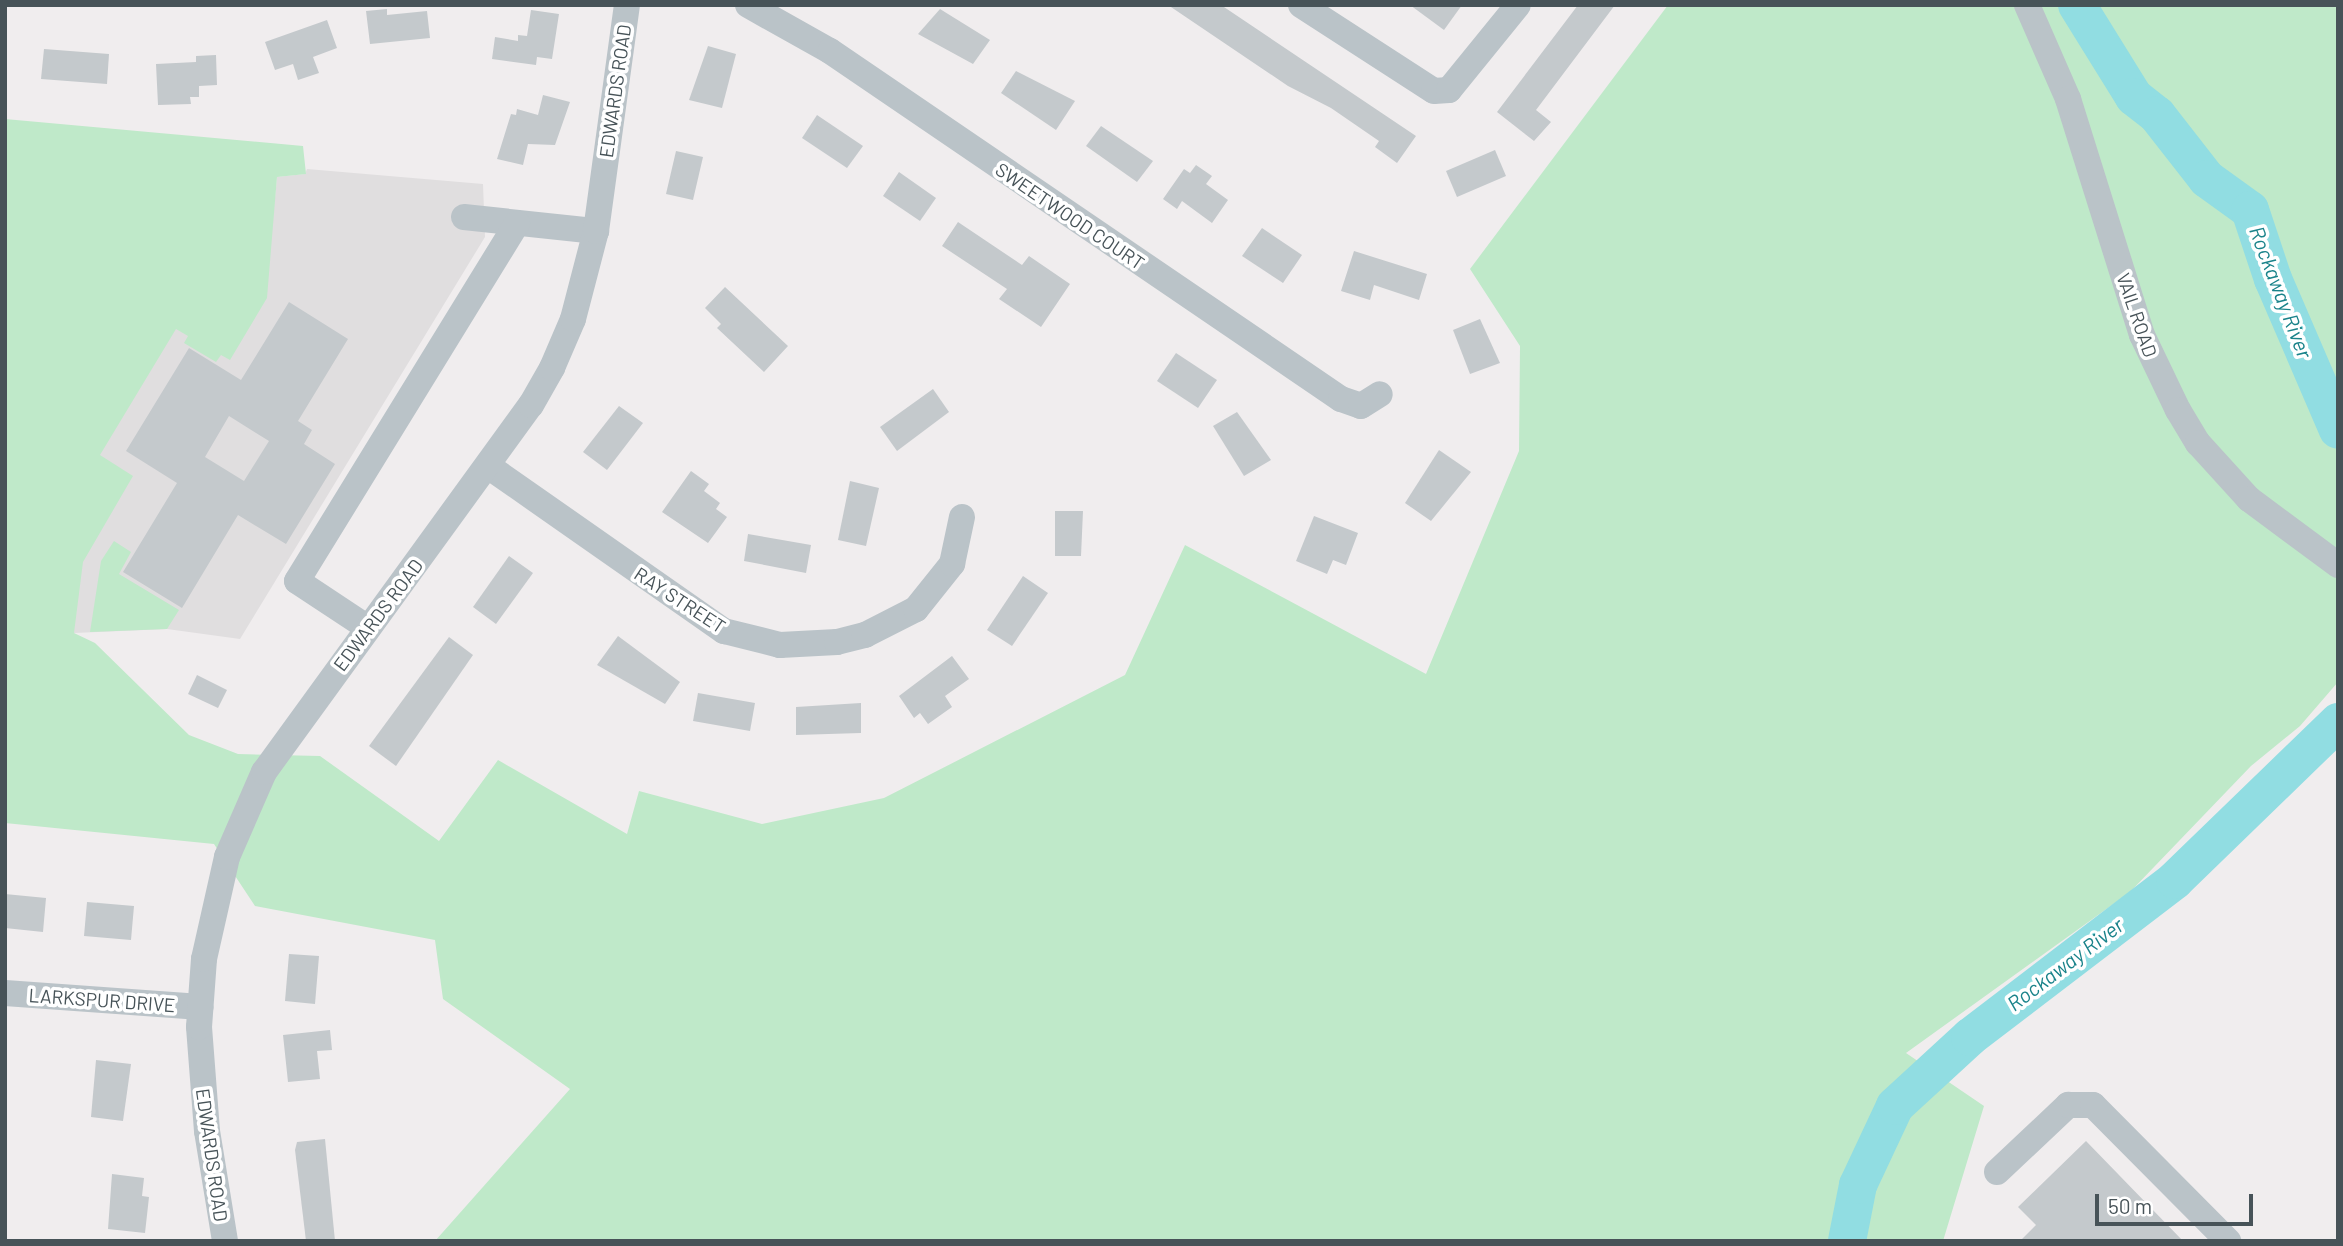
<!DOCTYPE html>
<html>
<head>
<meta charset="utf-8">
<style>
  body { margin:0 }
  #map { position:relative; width:2343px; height:1246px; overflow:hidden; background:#f0edee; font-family:Barlow,sans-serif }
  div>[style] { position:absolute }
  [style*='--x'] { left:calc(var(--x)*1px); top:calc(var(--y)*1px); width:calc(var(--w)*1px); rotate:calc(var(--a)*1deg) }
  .education>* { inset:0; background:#e0dedf }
  .green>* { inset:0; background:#bfe9c9 }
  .river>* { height:38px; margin:-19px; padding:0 19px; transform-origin:19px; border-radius:19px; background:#91dde2 }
  .building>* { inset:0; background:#c4c9cc }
  .minor>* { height:26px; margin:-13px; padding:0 13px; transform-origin:13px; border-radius:13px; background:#bac3c8 }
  span { translate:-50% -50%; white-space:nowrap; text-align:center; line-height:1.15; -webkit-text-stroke:7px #fff; paint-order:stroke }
  .street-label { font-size:19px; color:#475358 }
  .water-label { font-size:21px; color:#1a838a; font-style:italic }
  .frame { position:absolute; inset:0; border:7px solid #475358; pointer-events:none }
  .scale { position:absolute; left:2095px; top:1194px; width:158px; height:32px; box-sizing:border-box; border:4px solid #475358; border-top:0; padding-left:9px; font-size:21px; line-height:24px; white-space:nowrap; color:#475358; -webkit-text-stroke:5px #fff; paint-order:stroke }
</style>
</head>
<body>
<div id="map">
  <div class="education">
    <div style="clip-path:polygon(307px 169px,483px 184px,485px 237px,240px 639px,167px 629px,74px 633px,5px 194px,275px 198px,277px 177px,305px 174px)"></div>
  </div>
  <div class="green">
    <div style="clip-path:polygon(1668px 5px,2338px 5px,2338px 682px,2300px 726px,2251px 766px,2130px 892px,1906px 1053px,1984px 1106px,1943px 1241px,435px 1241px,570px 1089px,443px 999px,435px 940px,255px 906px,214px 844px,5px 823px,5px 119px,303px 146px,306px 174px,277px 177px,267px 298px,230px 360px,221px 355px,216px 362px,184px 343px,188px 336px,176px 329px,100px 455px,133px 476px,83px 562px,74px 633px,95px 643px,189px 735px,238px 754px,320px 756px,439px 841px,498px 760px,627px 834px,639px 791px,762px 824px,884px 798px,1125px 675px,1185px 545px,1426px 674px,1519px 451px,1520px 346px,1470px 269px)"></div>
    <div style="clip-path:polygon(114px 541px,131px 552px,119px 574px,179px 610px,167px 629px,90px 632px,101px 561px)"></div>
  </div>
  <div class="river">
    <div style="--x:2077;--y:5;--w:108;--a:58.2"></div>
    <div style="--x:2134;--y:97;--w:29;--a:38"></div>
    <div style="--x:2157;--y:115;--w:81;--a:52"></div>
    <div style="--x:2207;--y:179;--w:53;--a:35.8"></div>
    <div style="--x:2250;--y:210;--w:73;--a:71.6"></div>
    <div style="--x:2273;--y:279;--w:164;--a:66.7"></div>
    <div style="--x:1847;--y:1241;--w:57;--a:-78.9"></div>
    <div style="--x:1858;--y:1185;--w:87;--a:-64.9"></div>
    <div style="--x:1895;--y:1106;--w:102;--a:-42.6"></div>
    <div style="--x:1970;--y:1037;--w:258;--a:-37.4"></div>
    <div style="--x:2175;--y:880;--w:227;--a:-44.1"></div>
  </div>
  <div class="building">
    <div style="clip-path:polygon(1168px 5px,1221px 5px,1416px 136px,1397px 163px,1375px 147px,1379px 141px,1331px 108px,1288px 86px)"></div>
    <div style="clip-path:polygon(1410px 5px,1462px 5px,1444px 30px)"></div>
    <div style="clip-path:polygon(1578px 5px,1615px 5px,1536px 110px,1551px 122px,1534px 141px,1497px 112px)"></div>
    <div style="clip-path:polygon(387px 9px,387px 15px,427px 11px,430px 38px,370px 44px,366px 11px)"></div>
    <div style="clip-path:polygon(940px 9px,990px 40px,973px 64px,918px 34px)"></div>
    <div style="clip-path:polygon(531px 10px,559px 14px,552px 59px,537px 57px,536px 65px,492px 59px,495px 37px,518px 41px,518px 35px,527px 36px)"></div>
    <div style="clip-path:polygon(327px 20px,337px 48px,313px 57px,319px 73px,298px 80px,293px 64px,275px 70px,265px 42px)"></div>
    <div style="clip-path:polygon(708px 46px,736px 54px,722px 108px,689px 100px)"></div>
    <div style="clip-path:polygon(44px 49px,109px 54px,107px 84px,41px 79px)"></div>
    <div style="clip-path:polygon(216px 55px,217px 85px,199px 86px,199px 97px,190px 97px,191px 104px,158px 105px,156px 64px,196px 62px,196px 56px)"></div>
    <div style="clip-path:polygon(1016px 71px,1075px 101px,1056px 130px,1001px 93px)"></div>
    <div style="clip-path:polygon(543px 95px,570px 102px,555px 145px,528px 144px,523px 165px,497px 159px,511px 114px,516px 115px,517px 109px,538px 115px)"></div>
    <div style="clip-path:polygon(817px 115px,863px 146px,847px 168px,802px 138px)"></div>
    <div style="clip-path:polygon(1101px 126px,1153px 161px,1137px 182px,1086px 146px)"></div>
    <div style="clip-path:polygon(1495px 150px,1506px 176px,1457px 197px,1446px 171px)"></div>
    <div style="clip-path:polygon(676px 151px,703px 157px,693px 200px,666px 194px)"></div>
    <div style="clip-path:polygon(1196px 165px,1212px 176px,1206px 184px,1228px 200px,1212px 223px,1182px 201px,1177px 209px,1163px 199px,1184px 169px,1190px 173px)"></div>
    <div style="clip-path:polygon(899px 172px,936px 198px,920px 221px,883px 196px)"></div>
    <div style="clip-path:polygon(958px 222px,1022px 265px,1029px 256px,1070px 284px,1041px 327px,999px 299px,1007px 289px,942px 246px)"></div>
    <div style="clip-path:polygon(1262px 228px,1302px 255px,1283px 283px,1242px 256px)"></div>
    <div style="clip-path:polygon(1354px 251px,1427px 274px,1419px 300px,1374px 285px,1370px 300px,1341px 291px)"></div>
    <div style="clip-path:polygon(725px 287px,788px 346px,764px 372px,717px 328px,721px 324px,705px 308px)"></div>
    <div style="clip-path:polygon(evenodd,289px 302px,348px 339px,298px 421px,312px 430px,304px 444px,335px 464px,286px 544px,238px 515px,182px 608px,123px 572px,177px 483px,126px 451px,189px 348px,241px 380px,289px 302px,229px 416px,269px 441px,244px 481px,205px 457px,229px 416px)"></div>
    <div style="clip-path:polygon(1480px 319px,1500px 363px,1470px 374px,1453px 330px)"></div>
    <div style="clip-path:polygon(1176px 353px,1217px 380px,1198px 408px,1157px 381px)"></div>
    <div style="clip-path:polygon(933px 389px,949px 412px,897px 451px,880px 427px)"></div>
    <div style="clip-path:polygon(619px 406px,643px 423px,607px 470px,583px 452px)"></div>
    <div style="clip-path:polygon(1237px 412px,1271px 460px,1244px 476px,1213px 426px)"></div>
    <div style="clip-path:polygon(1439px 450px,1471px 472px,1431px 521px,1405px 503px)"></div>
    <div style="clip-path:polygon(691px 471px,709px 484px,704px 491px,720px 503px,716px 509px,727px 517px,708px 543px,662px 512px)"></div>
    <div style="clip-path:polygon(850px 481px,879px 488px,866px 546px,838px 540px)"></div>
    <div style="clip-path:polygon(1055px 511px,1083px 511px,1081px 556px,1055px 556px)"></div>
    <div style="clip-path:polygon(1314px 516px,1358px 533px,1346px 565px,1333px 560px,1327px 574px,1296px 561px)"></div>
    <div style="clip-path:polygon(748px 534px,811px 545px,806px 573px,744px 561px)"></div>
    <div style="clip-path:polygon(509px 556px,533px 573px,496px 624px,473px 607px)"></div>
    <div style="clip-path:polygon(1023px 576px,1048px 593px,1012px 646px,987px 630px)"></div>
    <div style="clip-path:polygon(618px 636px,680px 682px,665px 704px,597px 665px)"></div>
    <div style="clip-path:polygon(449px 637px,473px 655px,396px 766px,369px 746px)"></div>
    <div style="clip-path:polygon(952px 656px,969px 679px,945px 696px,952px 707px,928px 724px,920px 713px,914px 718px,899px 696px)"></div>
    <div style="clip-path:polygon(197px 675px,227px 690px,218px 708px,188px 694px)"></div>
    <div style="clip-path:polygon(698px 693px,755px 703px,750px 731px,693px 721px)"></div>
    <div style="clip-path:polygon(861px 703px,861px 733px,796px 735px,796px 707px)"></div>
    <div style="clip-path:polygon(5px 894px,46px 898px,43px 932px,5px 928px)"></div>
    <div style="clip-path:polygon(87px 902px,134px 906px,131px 940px,84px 936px)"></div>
    <div style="clip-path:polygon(289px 954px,319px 956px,315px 1004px,285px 1001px)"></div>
    <div style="clip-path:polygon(330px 1030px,332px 1050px,317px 1051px,320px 1079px,288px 1082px,283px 1035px)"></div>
    <div style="clip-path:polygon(96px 1060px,131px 1064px,123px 1121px,91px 1117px)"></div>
    <div style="clip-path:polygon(325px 1139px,335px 1241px,306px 1241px,295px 1150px,297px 1142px)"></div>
    <div style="clip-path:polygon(2086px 1141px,2183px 1241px,2020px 1241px,2036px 1225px,2018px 1207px)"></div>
    <div style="clip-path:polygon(112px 1174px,144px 1178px,142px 1196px,149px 1197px,145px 1233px,108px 1229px)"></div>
  </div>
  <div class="minor">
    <div style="--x:748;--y:5;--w:94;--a:29.3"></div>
    <div style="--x:830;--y:51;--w:618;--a:34.26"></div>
    <div style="--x:1341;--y:399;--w:21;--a:19"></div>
    <div style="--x:1361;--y:406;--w:22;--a:-32"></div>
    <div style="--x:1301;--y:5;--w:158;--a:32.9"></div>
    <div style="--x:1434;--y:91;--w:15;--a:-4"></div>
    <div style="--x:1449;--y:90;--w:109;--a:-50.9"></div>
    <div style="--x:2027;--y:5;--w:103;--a:66.4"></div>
    <div style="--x:2068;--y:99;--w:247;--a:72.6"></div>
    <div style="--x:2142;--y:335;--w:83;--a:64.4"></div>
    <div style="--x:2178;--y:410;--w:39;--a:59"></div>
    <div style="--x:2198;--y:443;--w:76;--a:47.7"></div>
    <div style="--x:2249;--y:499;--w:111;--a:36.6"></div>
    <div style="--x:464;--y:217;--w:133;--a:6.1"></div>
    <div style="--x:488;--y:466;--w:288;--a:35"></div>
    <div style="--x:724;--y:631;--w:58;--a:14"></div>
    <div style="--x:780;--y:645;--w:57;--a:-3"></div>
    <div style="--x:837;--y:642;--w:29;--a:-14"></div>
    <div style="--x:865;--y:635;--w:57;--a:-27"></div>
    <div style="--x:916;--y:609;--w:58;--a:-51.3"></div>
    <div style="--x:952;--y:564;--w:48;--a:-78"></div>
    <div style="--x:368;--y:628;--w:85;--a:-146.5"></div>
    <div style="--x:297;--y:581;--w:420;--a:-58.4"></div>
    <div style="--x:5;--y:993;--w:196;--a:4.1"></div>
    <div style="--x:1997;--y:1172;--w:98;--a:-43.3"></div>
    <div style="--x:2068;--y:1105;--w:25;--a:0"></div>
    <div style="--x:2093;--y:1105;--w:192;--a:45.2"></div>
    <div style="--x:225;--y:1241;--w:111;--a:-99.3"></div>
    <div style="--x:207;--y:1131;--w:104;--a:-94.4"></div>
    <div style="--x:199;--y:1027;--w:68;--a:-85.8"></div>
    <div style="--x:204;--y:959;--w:105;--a:-77.3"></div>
    <div style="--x:227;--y:857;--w:93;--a:-66.5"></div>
    <div style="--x:264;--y:772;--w:454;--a:-54"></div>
    <div style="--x:531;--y:405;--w:43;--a:-60.4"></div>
    <div style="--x:552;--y:368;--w:53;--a:-66.8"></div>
    <div style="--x:573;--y:319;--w:91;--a:-75.4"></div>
    <div style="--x:596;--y:231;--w:228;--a:-82.2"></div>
  </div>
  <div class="street-label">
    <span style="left:615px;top:91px;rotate:-82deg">EDWARDS ROAD</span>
    <span style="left:1070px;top:216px;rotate:34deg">SWEETWOOD COURT</span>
    <span style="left:2137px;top:315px;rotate:71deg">VAIL ROAD</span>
    <span style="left:680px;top:600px;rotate:33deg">RAY STREET</span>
    <span style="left:378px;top:615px;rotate:-53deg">EDWARDS ROAD</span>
    <span style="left:102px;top:1000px;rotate:4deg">LARKSPUR DRIVE</span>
    <span style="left:212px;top:1155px;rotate:82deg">EDWARDS ROAD</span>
  </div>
  <div class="water-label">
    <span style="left:2281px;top:292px;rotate:69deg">Rockaway River</span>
    <span style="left:2065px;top:964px;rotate:-37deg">Rockaway River</span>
  </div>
  <div class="frame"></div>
  <div class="scale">50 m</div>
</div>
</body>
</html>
